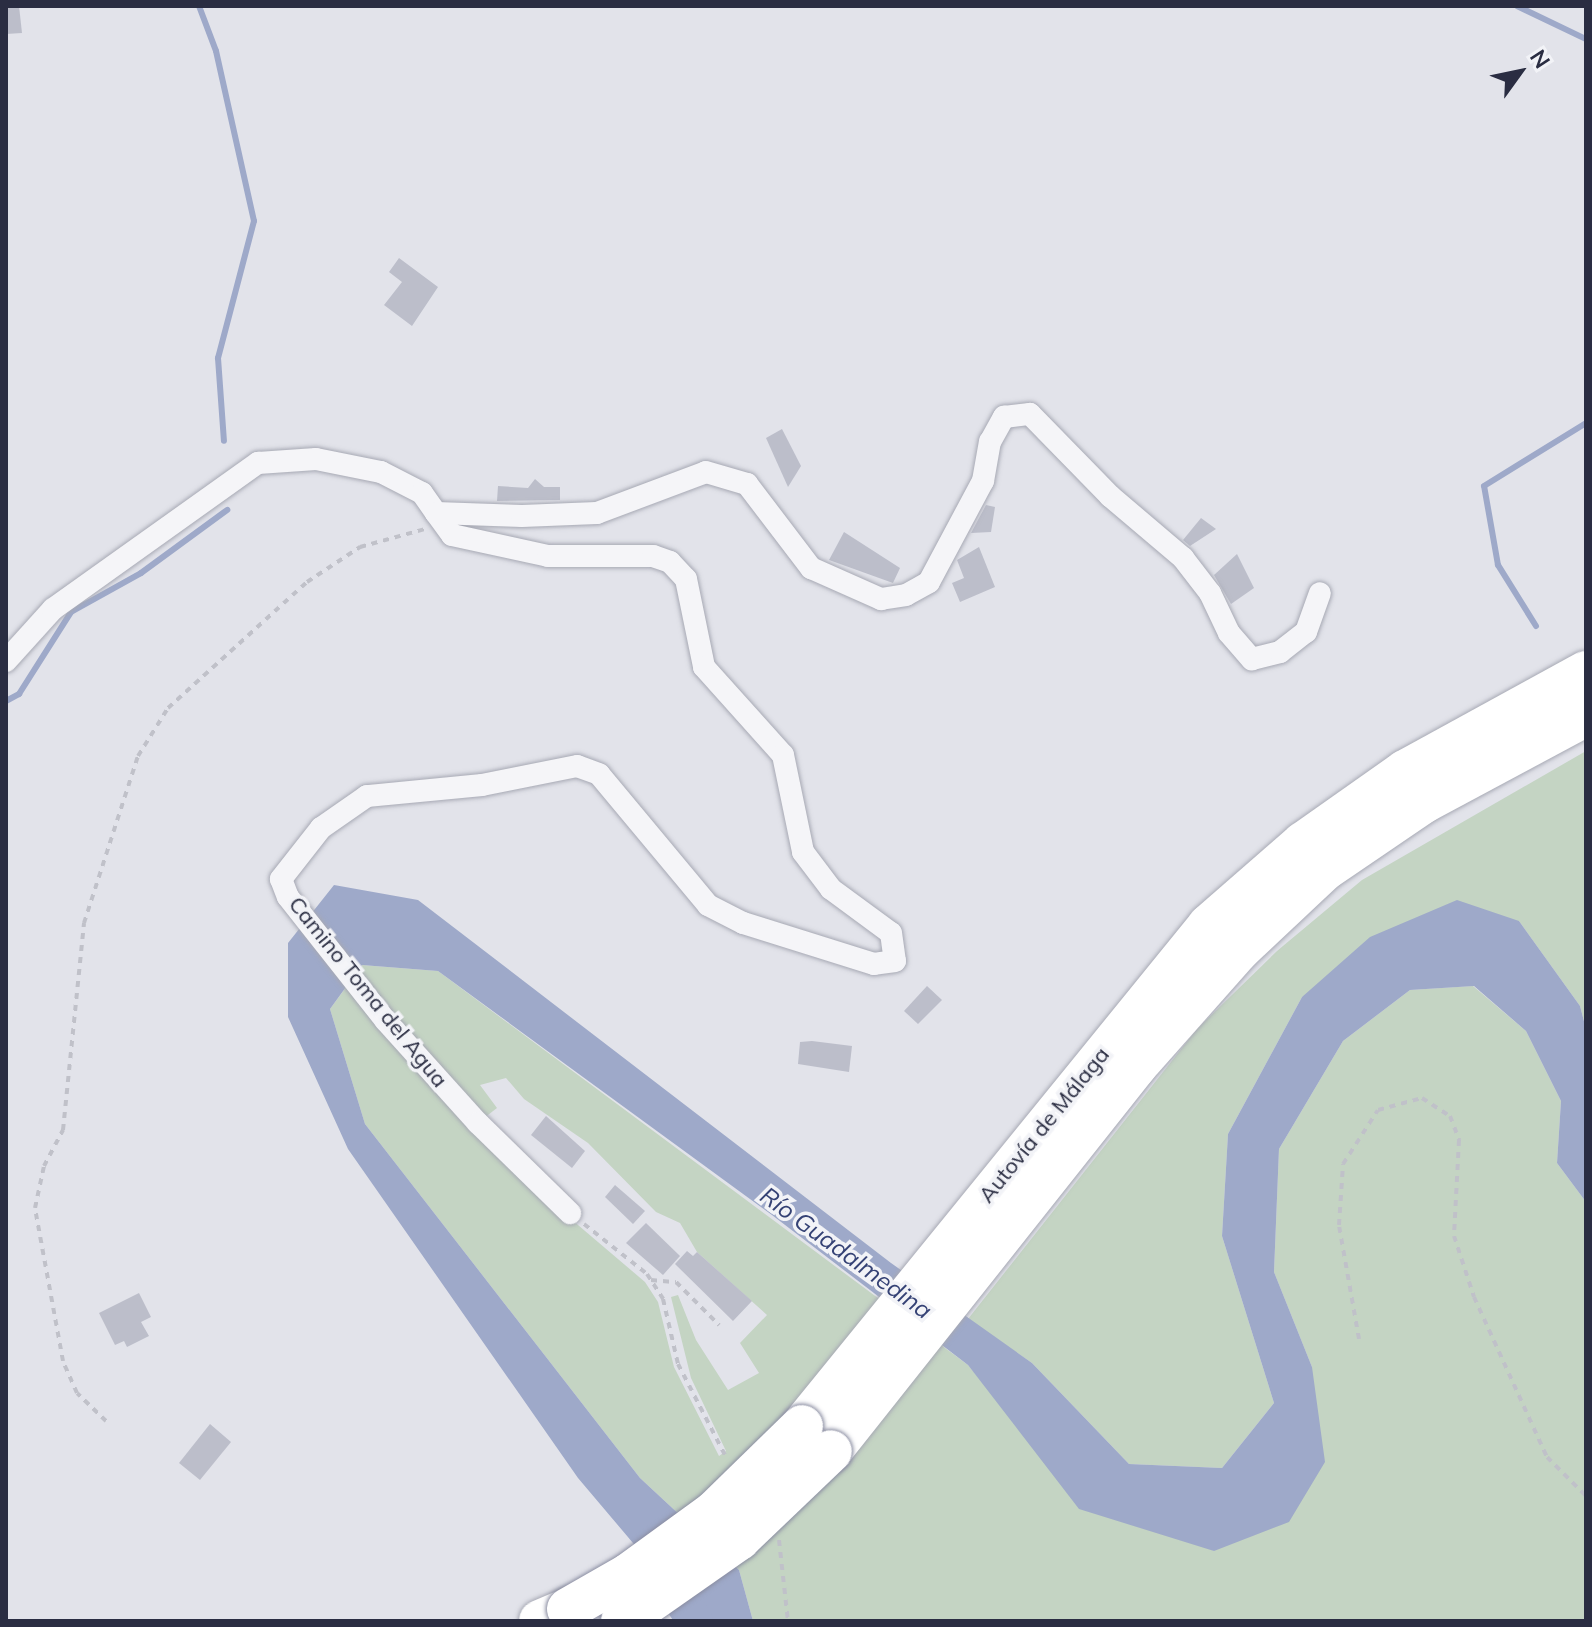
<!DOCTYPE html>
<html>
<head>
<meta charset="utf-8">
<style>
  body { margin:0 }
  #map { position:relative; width:1592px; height:1627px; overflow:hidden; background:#e2e3ea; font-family:Mulish,sans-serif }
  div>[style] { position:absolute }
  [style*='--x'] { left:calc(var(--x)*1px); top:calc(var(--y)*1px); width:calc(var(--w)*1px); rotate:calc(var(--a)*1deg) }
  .green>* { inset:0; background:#c4d4c3 }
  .water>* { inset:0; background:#9ea9c9 }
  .stream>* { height:6px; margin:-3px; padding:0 3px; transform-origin:3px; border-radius:3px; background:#9ea9c9 }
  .river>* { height:36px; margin:-18px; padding:0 18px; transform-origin:18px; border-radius:18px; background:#9ea9c9 }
  .building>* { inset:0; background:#bcbeca }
  .path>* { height:4px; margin-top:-2px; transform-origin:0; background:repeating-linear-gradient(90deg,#c0c1c9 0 6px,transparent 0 12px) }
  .roads { filter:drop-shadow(0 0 2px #a7a9b4) drop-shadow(0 0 2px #a7a9b4) }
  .street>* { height:22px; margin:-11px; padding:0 11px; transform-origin:11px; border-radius:11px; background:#f5f5f8 }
  .highway>* { height:42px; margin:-21px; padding:0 21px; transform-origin:21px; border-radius:21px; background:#fff }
  .bridges { filter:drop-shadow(0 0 2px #8a8da1) drop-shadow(0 0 2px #8a8da1) }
  .highway-bridge>* { height:42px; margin:-21px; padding:0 21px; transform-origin:21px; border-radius:21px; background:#fff }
  span { translate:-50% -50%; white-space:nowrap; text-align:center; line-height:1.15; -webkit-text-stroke:7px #f2f3f7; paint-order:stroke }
  .street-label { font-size:22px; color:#2a2d42 }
  .water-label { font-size:24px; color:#354275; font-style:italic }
  .frame { position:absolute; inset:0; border:8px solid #2a2d42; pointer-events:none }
  .north { position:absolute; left:1480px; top:32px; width:80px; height:80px; -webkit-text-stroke:6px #f2f3f7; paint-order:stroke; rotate:57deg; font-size:22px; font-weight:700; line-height:32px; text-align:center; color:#2a2d42 }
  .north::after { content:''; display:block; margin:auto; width:28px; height:36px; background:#2a2d42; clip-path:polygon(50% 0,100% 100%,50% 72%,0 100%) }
</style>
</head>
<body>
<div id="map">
  <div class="green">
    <div style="clip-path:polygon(1586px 751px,1586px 1029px,1580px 1006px,1519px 921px,1302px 997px,1228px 1134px,1222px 1236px,1274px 1403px,1222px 1468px,1129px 1464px,1032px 1363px,968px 1319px,1197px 1029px,1277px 951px,1362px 880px)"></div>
    <div style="clip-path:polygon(362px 965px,438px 971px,968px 1365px,1021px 1429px,1214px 1551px,1312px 1367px,1274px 1272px,1279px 1149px,1343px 1041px,1410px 990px,1473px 986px,1526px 1031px,1561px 1101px,1557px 1163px,1586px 1202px,1586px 1621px,753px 1621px,739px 1570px,640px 1478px,365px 1124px,330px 1009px,347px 986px,558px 1208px,645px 1282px,658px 1302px,674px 1367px,719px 1456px,726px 1451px,691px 1378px,671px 1297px,678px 1295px,696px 1340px,728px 1390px,759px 1373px,740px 1343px,767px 1315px,697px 1252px,680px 1223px,656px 1212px,588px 1143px,524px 1099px,506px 1078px,480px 1085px,497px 1108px,484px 1118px,357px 972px)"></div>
  </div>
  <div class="water">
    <div style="clip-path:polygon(334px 885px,418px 900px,891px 1263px,1032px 1363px,1129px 1464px,1222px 1468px,1274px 1403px,1222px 1236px,1228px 1134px,1302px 997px,1370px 937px,1457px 900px,1519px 921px,1580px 1006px,1586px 1029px,1586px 1202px,1557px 1163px,1561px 1101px,1526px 1031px,1474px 986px,1410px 990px,1343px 1041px,1279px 1149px,1274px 1272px,1312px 1367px,1325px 1462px,1289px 1522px,1214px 1551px,1079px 1509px,968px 1365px,772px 1215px,438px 971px,362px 965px,330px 1009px,365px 1124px,640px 1478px,739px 1570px,753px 1621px,692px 1621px,688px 1608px,578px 1478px,348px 1149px,288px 1017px,288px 943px)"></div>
  </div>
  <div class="stream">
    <div style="--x:199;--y:6;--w:48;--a:69.3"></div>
    <div style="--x:216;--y:51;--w:174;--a:77.4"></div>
    <div style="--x:254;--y:221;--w:142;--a:104.7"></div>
    <div style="--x:218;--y:358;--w:83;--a:85.9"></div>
    <div style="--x:1517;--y:6;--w:76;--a:25.6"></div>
    <div style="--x:1536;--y:626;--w:72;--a:-121.9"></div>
    <div style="--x:1498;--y:565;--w:80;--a:-100"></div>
    <div style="--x:1484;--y:486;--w:120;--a:-31.7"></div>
    <div style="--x:6;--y:701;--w:15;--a:-28"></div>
    <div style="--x:19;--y:694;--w:97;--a:-57.6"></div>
    <div style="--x:71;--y:612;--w:80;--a:-29.1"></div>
    <div style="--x:141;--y:573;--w:107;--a:-36.2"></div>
  </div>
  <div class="river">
    <div style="--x:658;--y:1565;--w:67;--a:56.5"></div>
  </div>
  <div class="building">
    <div style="clip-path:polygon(6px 6px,19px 6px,22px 33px,6px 34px)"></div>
    <div style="clip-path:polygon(399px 258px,438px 287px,412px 326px,384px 305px,402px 282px,389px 272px)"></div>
    <div style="clip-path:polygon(782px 429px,801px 466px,788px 487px,766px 438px)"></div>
    <div style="clip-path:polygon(535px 479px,544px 487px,560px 487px,560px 500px,497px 501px,498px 486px,528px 488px)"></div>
    <div style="clip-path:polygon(986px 505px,995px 507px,991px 532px,971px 533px)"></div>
    <div style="clip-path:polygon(1201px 518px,1216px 529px,1190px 546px,1183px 540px)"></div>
    <div style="clip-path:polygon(844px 532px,900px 568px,893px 583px,829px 560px)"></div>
    <div style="clip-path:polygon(979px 547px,995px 587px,960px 602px,952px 583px,964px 578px,957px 560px)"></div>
    <div style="clip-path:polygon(1237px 554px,1254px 588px,1231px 604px,1214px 575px)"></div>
    <div style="clip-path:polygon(927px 986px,942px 1000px,918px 1024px,904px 1011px)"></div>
    <div style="clip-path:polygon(812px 1041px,852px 1046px,849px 1072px,798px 1064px,800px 1042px)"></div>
    <div style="clip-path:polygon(546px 1116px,585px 1151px,572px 1168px,531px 1135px)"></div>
    <div style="clip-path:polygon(615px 1185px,645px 1211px,633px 1224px,605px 1197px)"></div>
    <div style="clip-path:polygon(646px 1223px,680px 1256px,663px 1275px,626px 1243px)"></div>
    <div style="clip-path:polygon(687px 1251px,693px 1256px,697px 1252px,752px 1301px,733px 1321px,675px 1264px)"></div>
    <div style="clip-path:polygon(139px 1293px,151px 1317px,141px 1322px,149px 1336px,127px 1347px,124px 1341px,115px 1345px,99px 1313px)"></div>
    <div style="clip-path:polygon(210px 1424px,231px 1442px,200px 1480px,179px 1463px)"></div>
  </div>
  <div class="path">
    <div style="--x:584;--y:1224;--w:80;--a:38.4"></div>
    <div style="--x:647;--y:1274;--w:30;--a:57"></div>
    <div style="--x:663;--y:1299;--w:67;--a:77"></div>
    <div style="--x:678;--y:1364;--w:107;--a:62.7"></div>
    <div style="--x:651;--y:1280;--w:25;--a:5"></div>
    <div style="--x:676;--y:1282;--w:61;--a:45"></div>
    <div style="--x:1359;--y:1339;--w:116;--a:-100"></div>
    <div style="--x:1339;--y:1225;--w:61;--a:-86.2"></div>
    <div style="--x:1343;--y:1164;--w:64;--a:-57.1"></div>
    <div style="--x:1378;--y:1110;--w:46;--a:-15.3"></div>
    <div style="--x:1422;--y:1098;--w:33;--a:33"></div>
    <div style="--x:1450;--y:1116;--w:26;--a:69"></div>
    <div style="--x:1459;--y:1140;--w:96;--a:93"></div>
    <div style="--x:1454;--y:1236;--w:64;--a:71.8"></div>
    <div style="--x:1474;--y:1297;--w:176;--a:65.5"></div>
    <div style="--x:1547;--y:1457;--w:55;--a:45"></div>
    <div style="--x:106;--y:1421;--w:40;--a:-136"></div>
    <div style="--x:77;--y:1393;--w:35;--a:-114"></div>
    <div style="--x:63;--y:1361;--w:156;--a:-100.4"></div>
    <div style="--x:35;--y:1208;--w:43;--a:-77.9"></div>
    <div style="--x:44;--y:1166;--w:41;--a:-62.2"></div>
    <div style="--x:63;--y:1130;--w:208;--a:-84.2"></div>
    <div style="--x:84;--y:923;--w:176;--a:-72.1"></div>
    <div style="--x:138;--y:756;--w:57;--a:-58"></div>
    <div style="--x:168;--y:708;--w:188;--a:-42.2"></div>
    <div style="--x:307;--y:582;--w:64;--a:-33.4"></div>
    <div style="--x:360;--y:547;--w:67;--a:-15.5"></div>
    <div style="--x:779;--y:1540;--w:81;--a:83.7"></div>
  </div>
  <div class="roads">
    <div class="street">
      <div style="--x:436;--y:513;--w:27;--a:54"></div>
      <div style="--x:452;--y:535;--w:98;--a:12.3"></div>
      <div style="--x:548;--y:556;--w:105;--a:0"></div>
      <div style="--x:653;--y:556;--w:18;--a:19"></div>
      <div style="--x:670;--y:562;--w:23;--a:47"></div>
      <div style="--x:686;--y:579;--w:90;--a:78.4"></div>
      <div style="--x:704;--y:667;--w:118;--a:48.1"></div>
      <div style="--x:783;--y:755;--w:99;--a:78.3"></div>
      <div style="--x:803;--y:852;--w:46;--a:52.9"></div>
      <div style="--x:831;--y:889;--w:74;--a:36.3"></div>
      <div style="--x:891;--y:933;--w:28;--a:82"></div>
      <div style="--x:895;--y:961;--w:21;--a:172"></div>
      <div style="--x:874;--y:964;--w:137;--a:-162.6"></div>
      <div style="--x:743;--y:923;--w:39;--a:-153"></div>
      <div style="--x:708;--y:905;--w:170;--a:-129.8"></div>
      <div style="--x:599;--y:774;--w:23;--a:-160"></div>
      <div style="--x:577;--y:766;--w:97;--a:168.7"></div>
      <div style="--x:482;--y:785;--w:116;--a:174.5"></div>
      <div style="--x:367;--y:796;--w:56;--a:145.2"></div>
      <div style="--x:321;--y:828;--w:65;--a:128.1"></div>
      <div style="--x:281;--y:879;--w:19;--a:69"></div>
      <div style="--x:288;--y:897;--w:158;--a:51.7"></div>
      <div style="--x:386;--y:1021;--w:137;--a:48"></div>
      <div style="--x:478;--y:1123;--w:129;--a:44.4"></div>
      <div style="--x:6;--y:661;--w:70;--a:-47.9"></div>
      <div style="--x:53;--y:609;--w:252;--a:-35.5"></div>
      <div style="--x:258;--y:463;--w:58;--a:-3.9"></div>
      <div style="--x:316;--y:459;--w:66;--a:11.3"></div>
      <div style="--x:381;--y:472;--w:46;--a:27.1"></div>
      <div style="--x:422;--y:493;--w:24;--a:55"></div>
      <div style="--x:436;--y:513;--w:86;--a:2"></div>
      <div style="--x:522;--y:516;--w:75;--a:-2.3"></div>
      <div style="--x:597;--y:513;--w:116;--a:-20.6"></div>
      <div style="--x:706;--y:472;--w:43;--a:16.3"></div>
      <div style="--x:747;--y:484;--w:106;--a:52.7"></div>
      <div style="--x:811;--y:568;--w:77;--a:23.9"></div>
      <div style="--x:881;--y:599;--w:25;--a:-9"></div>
      <div style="--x:906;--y:595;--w:26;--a:-29"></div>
      <div style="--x:929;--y:582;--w:115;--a:-61.9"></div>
      <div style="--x:983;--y:481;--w:40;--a:-80"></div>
      <div style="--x:990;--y:442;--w:29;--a:-61"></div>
      <div style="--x:1004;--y:417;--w:26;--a:-7"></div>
      <div style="--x:1030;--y:414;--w:115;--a:45.7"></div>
      <div style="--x:1110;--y:496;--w:96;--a:40.3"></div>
      <div style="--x:1183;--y:558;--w:44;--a:52.4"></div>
      <div style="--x:1210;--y:593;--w:44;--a:64.6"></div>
      <div style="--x:1229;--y:633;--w:35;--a:49"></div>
      <div style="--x:1252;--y:659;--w:29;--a:-14"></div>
      <div style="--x:1280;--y:652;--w:33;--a:-38"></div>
      <div style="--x:1306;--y:632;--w:41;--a:-70.3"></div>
    </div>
    <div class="highway">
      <div style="--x:802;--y:1426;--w:645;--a:-50.91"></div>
      <div style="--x:1209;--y:925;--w:125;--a:-41.1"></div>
      <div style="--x:1303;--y:843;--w:125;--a:-35.2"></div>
      <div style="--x:1405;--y:771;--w:206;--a:-28.7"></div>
      <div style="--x:831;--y:1451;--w:491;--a:-51.6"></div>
      <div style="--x:1136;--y:1066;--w:157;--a:-48.4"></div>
      <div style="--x:1240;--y:949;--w:115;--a:-43.2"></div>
      <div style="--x:1324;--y:870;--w:121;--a:-34.2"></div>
      <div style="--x:1424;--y:802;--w:184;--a:-28.2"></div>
      <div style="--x:540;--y:1621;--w:30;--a:-23"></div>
    </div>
  </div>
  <div class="bridges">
    <div class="highway-bridge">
      <div style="--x:568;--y:1609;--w:70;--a:-29.8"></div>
      <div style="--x:629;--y:1574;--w:105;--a:-36.1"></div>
      <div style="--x:714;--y:1512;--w:123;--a:-44.3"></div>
      <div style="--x:622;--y:1621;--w:143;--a:-35"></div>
      <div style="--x:739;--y:1539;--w:127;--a:-43.7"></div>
    </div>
  </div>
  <div class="street-label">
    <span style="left:368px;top:992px;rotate:51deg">Camino Toma del Agua</span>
    <span style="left:1044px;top:1125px;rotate:-51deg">Autovía de Málaga</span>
  </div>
  <div class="water-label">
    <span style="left:846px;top:1253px;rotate:36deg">Río Guadalmedina</span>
  </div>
  <div class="frame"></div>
  <div class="north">N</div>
</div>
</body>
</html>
